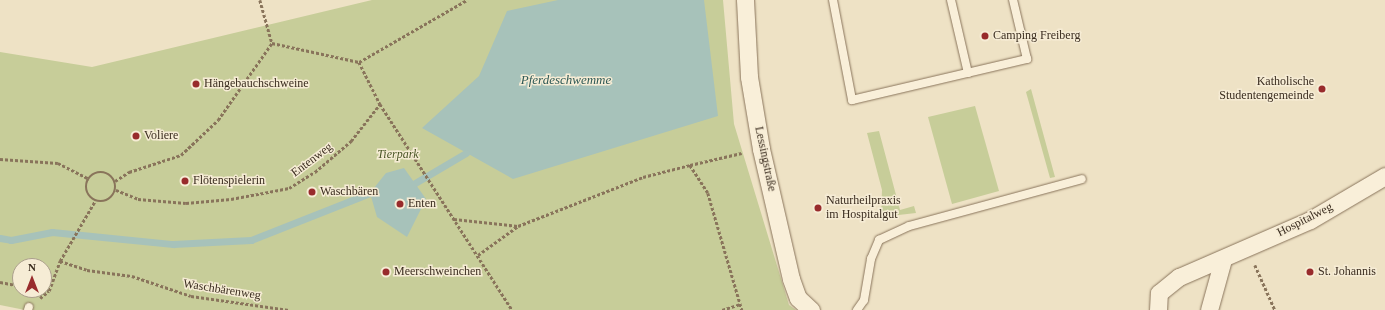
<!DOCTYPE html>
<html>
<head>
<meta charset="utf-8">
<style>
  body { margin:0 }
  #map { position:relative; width:1385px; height:310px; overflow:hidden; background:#eee2c5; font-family:"Times New Roman",serif }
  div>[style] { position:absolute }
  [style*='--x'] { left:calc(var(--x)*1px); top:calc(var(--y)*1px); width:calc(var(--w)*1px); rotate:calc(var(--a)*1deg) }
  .green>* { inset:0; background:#c7cd99 }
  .water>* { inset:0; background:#a7c2ba }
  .stream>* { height:7px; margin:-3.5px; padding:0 3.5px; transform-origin:3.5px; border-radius:3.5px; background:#a7c2ba }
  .path>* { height:2.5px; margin-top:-1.25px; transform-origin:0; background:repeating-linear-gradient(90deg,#89745b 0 3px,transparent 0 5px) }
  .path>.ring { margin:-1.25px; padding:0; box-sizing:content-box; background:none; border:2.5px solid #89745b; border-radius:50% }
  .roads { filter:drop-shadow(0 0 1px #89745b) drop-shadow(0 0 1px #89745b) }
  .lane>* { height:8px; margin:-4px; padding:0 4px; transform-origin:4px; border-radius:4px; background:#f9efd9 }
  .street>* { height:17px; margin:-8.5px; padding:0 8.5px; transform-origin:8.5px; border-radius:8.5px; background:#f9efd9 }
  .dots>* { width:11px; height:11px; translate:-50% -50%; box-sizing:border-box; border:2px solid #f6ecd5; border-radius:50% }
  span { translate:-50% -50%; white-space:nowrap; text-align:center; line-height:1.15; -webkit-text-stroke:3px #f6ecd5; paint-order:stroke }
  .poi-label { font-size:12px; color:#3a2c1f }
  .left { translate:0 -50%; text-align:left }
  .right { translate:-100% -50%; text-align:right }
  .park-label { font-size:12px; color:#4a5626; font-style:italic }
  .street-label { font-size:12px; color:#3a2c1f }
  .water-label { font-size:13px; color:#2e5956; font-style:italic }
  .north { position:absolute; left:12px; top:258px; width:40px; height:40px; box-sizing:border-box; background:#f6ecd5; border:1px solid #ab9f8c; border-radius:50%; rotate:0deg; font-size:11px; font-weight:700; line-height:16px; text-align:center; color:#3a2c1f }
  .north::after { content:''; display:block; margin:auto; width:14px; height:18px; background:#982b2c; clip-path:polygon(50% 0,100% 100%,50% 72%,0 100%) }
</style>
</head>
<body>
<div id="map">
  <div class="green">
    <div style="clip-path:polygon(evenodd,372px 0,723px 0,734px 124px,789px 305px,796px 310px,25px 310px,0 305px,0 52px,92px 67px,372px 0,20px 266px,44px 266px,44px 290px,20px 290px,20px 266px)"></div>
    <div style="clip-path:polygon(1031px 89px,1055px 177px,1050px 178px,1026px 92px)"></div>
    <div style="clip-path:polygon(975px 106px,999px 191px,952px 204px,928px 117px)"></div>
    <div style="clip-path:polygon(879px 131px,900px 210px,914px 206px,916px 213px,881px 217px,882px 190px,867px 133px)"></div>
  </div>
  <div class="water">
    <div style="clip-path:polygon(558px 0,704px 0,718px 116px,513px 179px,422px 128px,479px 76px,507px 11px)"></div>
    <div style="clip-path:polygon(404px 168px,426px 199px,407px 237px,377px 217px,370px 193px,386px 173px)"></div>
  </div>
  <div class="stream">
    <div style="--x:415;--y:183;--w:59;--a:-30.5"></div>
    <div style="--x:0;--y:238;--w:11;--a:10"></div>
    <div style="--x:11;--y:240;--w:42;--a:-11"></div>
    <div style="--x:52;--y:232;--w:122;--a:5.7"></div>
    <div style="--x:173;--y:244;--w:78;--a:-2.9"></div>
    <div style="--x:251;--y:240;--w:128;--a:-21.6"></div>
  </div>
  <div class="path">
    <div style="--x:260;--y:0;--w:45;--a:74.4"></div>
    <div style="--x:272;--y:43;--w:89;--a:12.3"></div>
    <div style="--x:359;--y:62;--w:125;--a:-29.9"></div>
    <div style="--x:359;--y:62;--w:47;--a:63.4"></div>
    <div style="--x:380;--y:104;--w:245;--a:57.3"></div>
    <div style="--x:0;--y:159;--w:58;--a:3.9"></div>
    <div style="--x:58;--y:163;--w:35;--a:27"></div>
    <div style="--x:690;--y:165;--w:53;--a:-13"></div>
    <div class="ring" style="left:86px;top:172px;width:27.5px;height:27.5px"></div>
    <div style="--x:115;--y:181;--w:17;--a:-33"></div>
    <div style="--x:129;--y:172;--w:55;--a:-18.1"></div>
    <div style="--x:181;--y:155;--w:51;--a:-43.4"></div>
    <div style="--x:218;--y:120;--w:94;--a:-55"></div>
    <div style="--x:116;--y:190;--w:24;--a:22"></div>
    <div style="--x:138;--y:199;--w:48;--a:4.8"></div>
    <div style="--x:186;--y:203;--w:45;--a:-5.1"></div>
    <div style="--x:231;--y:199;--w:59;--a:-10.7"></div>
    <div style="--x:289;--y:188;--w:31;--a:-32"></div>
    <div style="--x:315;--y:172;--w:48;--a:-40.7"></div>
    <div style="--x:351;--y:141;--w:47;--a:-51.9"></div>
    <div style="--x:454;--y:219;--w:64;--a:6.2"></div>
    <div style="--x:478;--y:255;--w:49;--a:-35.9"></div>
    <div style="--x:518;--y:226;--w:134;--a:-21.4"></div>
    <div style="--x:643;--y:177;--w:49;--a:-14.3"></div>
    <div style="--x:690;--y:165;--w:33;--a:57"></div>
    <div style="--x:708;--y:193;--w:122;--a:73.8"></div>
    <div style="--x:60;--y:261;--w:28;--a:18"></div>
    <div style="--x:87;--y:270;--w:45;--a:7.6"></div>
    <div style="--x:132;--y:276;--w:62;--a:18.7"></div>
    <div style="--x:191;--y:296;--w:99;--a:8.1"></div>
    <div style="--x:1255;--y:265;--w:49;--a:66"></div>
    <div style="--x:0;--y:282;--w:20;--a:11"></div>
    <div style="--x:42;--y:290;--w:6;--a:9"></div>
    <div style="--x:40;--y:298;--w:11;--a:-38"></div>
    <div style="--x:49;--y:291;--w:32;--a:-70"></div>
    <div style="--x:60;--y:261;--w:69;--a:-59.7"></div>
    <div style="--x:722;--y:310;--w:19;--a:-18"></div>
  </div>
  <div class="roads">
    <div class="lane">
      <div style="--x:833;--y:0;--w:102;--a:79.2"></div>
      <div style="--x:852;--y:100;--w:180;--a:-13.2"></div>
      <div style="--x:1027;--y:59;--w:61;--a:-103.3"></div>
      <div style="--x:951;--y:0;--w:75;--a:76.9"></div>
      <div style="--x:28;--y:310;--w:3;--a:-72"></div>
      <div style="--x:857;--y:310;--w:12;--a:-55"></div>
      <div style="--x:864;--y:300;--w:42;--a:-80.3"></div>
      <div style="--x:871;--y:259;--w:21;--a:-67"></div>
      <div style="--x:879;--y:240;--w:33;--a:-25"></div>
      <div style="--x:909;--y:226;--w:179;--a:-15.2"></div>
    </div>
    <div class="street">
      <div style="--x:745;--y:0;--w:77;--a:87"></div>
      <div style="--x:749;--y:77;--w:73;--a:80.5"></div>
      <div style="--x:761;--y:149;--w:133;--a:77"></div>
      <div style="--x:791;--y:279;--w:20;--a:70"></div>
      <div style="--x:798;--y:298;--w:18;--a:43"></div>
      <div style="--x:1158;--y:310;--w:17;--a:-87"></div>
      <div style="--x:1159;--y:293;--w:26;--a:-39"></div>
      <div style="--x:1179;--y:277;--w:143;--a:-23.5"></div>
      <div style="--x:1310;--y:220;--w:87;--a:-30.4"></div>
      <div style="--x:1209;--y:310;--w:53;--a:-74.6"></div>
    </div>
  </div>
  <div class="dots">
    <div style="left:985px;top:36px;background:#982b2c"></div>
    <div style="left:196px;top:84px;background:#982b2c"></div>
    <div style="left:1322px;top:89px;background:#982b2c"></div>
    <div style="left:136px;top:136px;background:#982b2c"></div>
    <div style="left:185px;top:181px;background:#982b2c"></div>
    <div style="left:312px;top:192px;background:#982b2c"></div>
    <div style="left:400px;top:204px;background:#982b2c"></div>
    <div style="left:818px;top:208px;background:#982b2c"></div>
    <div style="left:386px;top:272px;background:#982b2c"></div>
    <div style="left:1310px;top:272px;background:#982b2c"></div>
  </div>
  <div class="poi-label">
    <span class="left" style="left:993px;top:36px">Camping Freiberg</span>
    <span class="right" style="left:1314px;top:89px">Katholische<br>Studentengemeinde</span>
    <span class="left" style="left:204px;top:84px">Hängebauchschweine</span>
    <span class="left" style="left:144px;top:136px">Voliere</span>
    <span class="left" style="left:193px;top:181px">Flötenspielerin</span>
    <span class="left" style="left:320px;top:192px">Waschbären</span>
    <span class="left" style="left:826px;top:208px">Naturheilpraxis<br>im Hospitalgut</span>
    <span class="left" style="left:408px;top:204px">Enten</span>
    <span class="left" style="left:394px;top:272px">Meerschweinchen</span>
    <span class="left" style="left:1318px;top:272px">St. Johannis</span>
  </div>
  <div class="park-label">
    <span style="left:398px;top:155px">Tierpark</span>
  </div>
  <div class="street-label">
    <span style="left:765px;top:159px;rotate:78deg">Lessingstraße</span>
    <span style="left:312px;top:160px;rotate:-37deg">Entenweg</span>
    <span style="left:1305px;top:220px;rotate:-27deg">Hospitalweg</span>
    <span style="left:222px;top:290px;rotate:9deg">Waschbärenweg</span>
  </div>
  <div class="water-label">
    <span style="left:566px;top:80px">Pferdeschwemme</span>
  </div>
  <div class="north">N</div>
</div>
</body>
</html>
